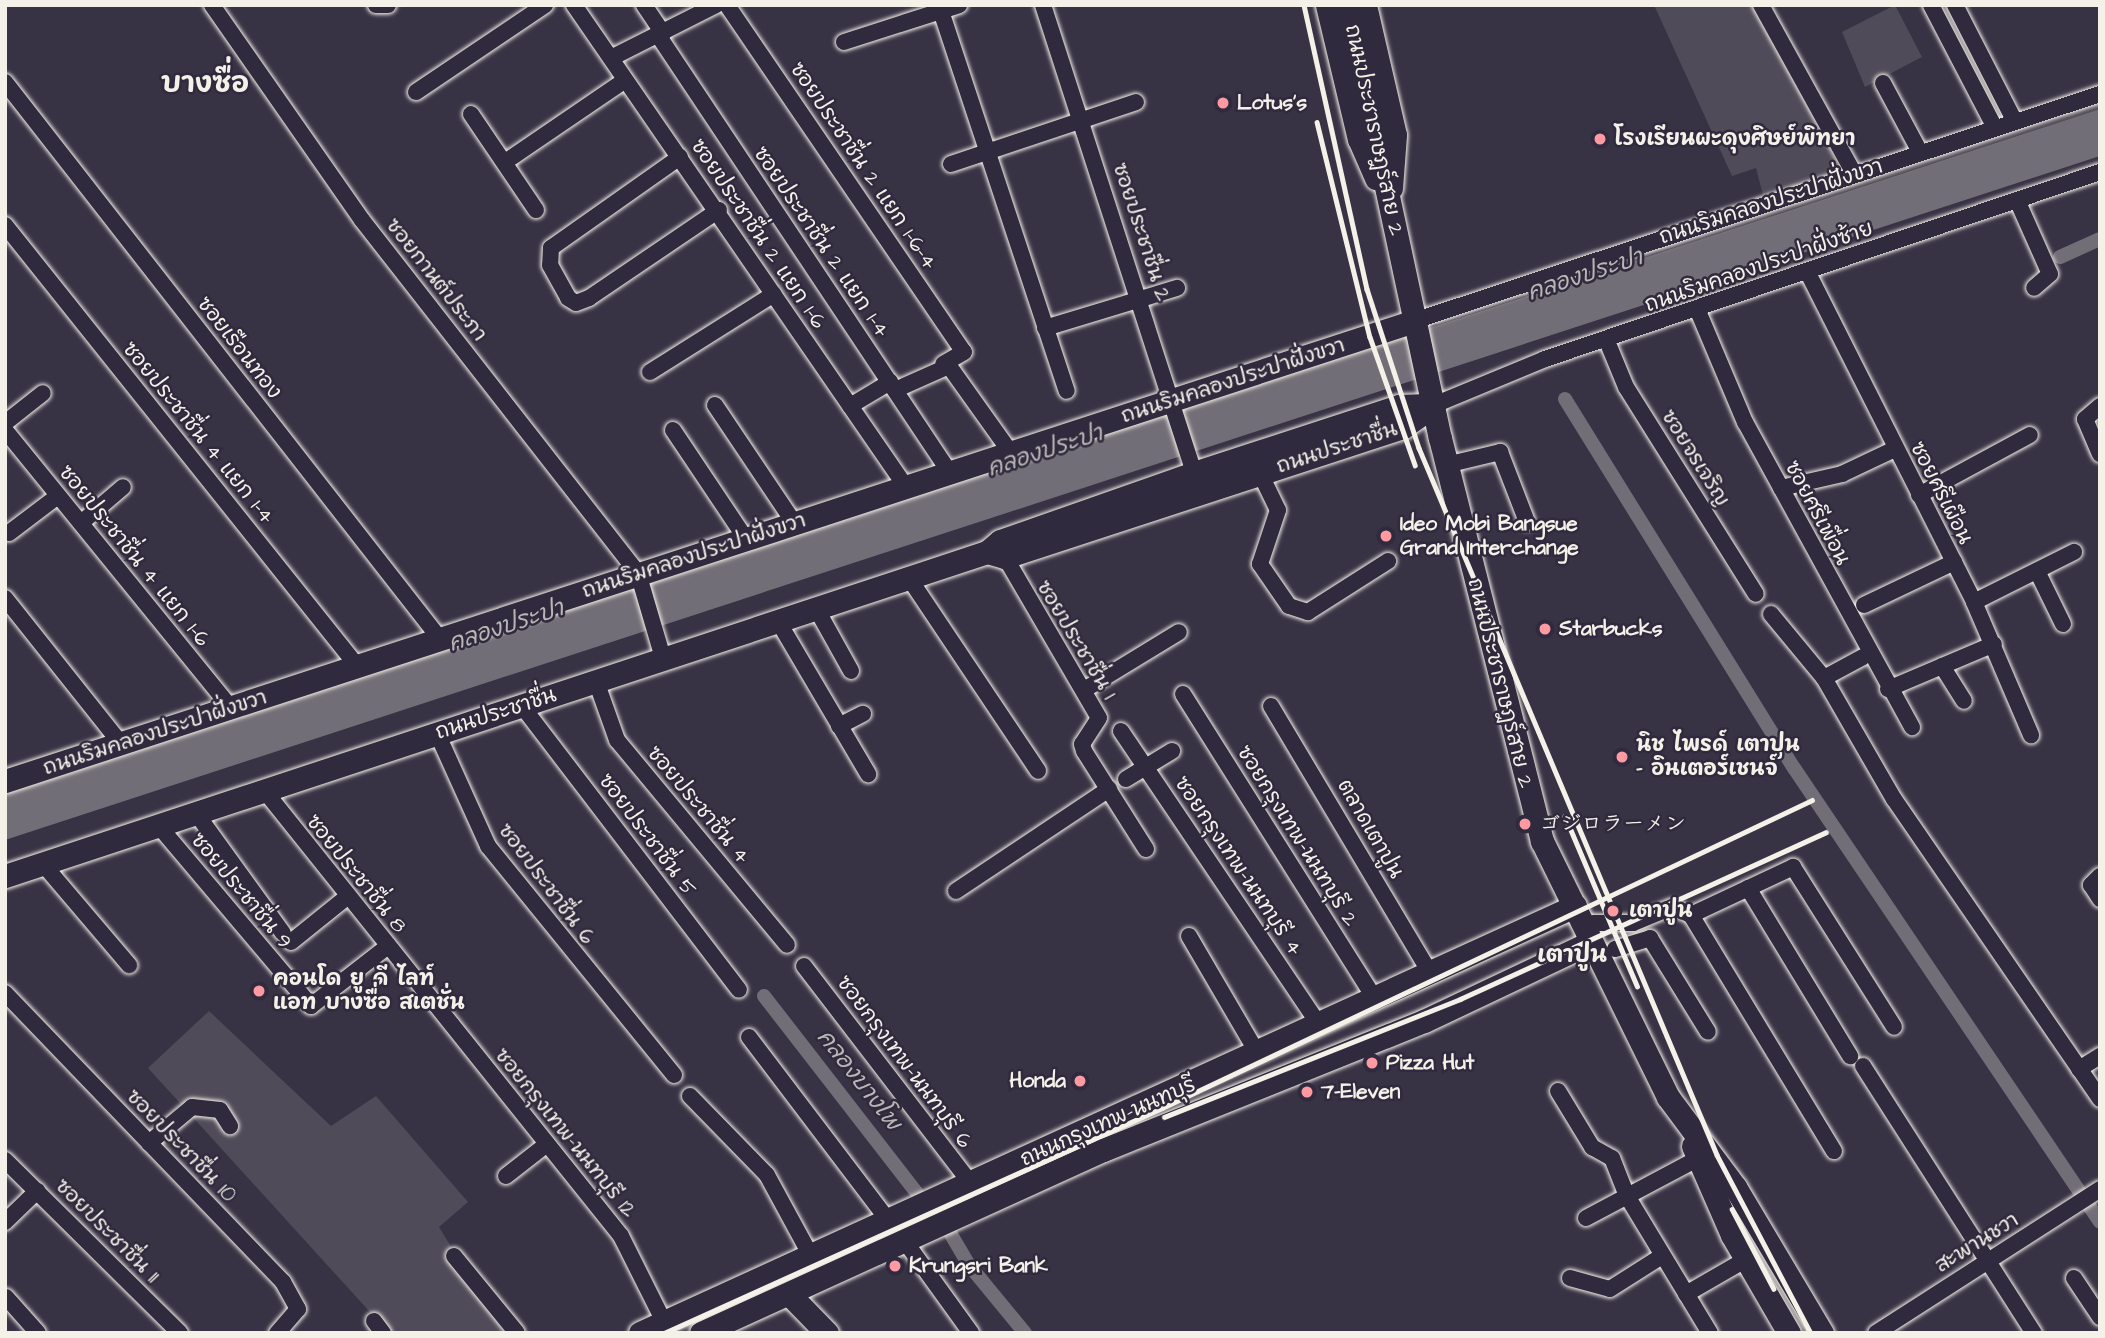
<!DOCTYPE html>
<html>
<head>
<meta charset="utf-8">
<style>
  body { margin:0 }
  #map { position:relative; width:2105px; height:1338px; overflow:hidden; background:#373244; font-family:"Architects Daughter","Klee One","Playpen Sans Thai",sans-serif }
  div>[style] { position:absolute }
  [style*='--x'] { left:calc(var(--x)*1px); top:calc(var(--y)*1px); width:calc(var(--w)*1px); rotate:calc(var(--a)*1deg) }
  .green>* { inset:0; background:#504b59 }
  .water>* { inset:0; background:#726e77 }
  .canal>* { height:14px; margin:-7px; padding:0 7px; transform-origin:7px; border-radius:7px; background:#726e77 }
  .roads { filter:drop-shadow(0 0 2px #f4f1e8) drop-shadow(0 0 2px #f4f1e8) }
  .street>* { height:16px; margin:-8px; padding:0 8px; transform-origin:8px; border-radius:8px; background:#2f2a3d }
  .secondary>* { height:23px; margin:-11.5px; padding:0 11.5px; transform-origin:11.5px; border-radius:11.5px; background:#2f2a3d }
  .rail>* { height:4.5px; margin:-2.25px; padding:0 2.25px; transform-origin:2.25px; border-radius:2.25px; background:#f4f1e8 }
  .dots>* { width:19px; height:19px; translate:-50% -50%; box-sizing:border-box; border:4px solid #2f2a3d; border-radius:50% }
  span { translate:-50% -50%; white-space:nowrap; text-align:center; line-height:1.15; -webkit-text-stroke:5px #2f2a3d; paint-order:stroke }
  .poi-label { font-size:21px; color:#f4f1e8; font-weight:700 }
  .left { translate:0 -50%; text-align:left }
  .right { translate:-100% -50%; text-align:right }
  .street-label { font-size:21px; color:#f4f1e8 }
  .water-label { font-size:23px; color:#bab6b5; font-style:italic }
  .neighbourhood-label { font-size:23px; color:#f4f1e8; font-weight:700 }
  .district-label { font-size:28px; color:#f4f1e8; font-weight:700 }
  .frame { position:absolute; inset:0; border:7px solid #f4f1e8; pointer-events:none }
</style>
</head>
<body>
<div id="map">
  <div class="green">
    <div style="clip-path:polygon(1654px 5px,1755px 5px,1842px 173px,1764px 199px,1756px 168px,1732px 176px)"></div>
    <div style="clip-path:polygon(1895px 5px,1922px 57px,1865px 87px,1842px 32px)"></div>
    <div style="clip-path:polygon(2100px 101px,2100px 109px,1437px 325px,1435px 320px)"></div>
    <div style="clip-path:polygon(209px 1011px,331px 1126px,376px 1096px,468px 1202px,439px 1227px,504px 1333px,389px 1333px,148px 1068px)"></div>
  </div>
  <div class="water">
    <div style="clip-path:polygon(2100px 109px,2100px 156px,5px 840px,5px 793px)"></div>
  </div>
  <div class="canal">
    <div style="--x:2060;--y:257;--w:44;--a:-24.2"></div>
    <div style="--x:1565;--y:399;--w:434;--a:58.2"></div>
    <div style="--x:1794;--y:768;--w:547;--a:56.02"></div>
    <div style="--x:764;--y:996;--w:249;--a:52.2"></div>
    <div style="--x:946;--y:1226;--w:45;--a:59.5"></div>
    <div style="--x:969;--y:1265;--w:88;--a:50.5"></div>
  </div>
  <div class="roads">
    <div class="street">
      <div style="--x:212;--y:5;--w:262;--a:55.1"></div>
      <div style="--x:362;--y:220;--w:448;--a:52"></div>
      <div style="--x:638;--y:573;--w:89;--a:73.6"></div>
      <div style="--x:376;--y:5;--w:12;--a:0"></div>
      <div style="--x:574;--y:5;--w:585;--a:55.44"></div>
      <div style="--x:644;--y:5;--w:34;--a:56"></div>
      <div style="--x:727;--y:5;--w:420;--a:55.7"></div>
      <div style="--x:964;--y:352;--w:24;--a:150"></div>
      <div style="--x:1043;--y:5;--w:492;--a:72.1"></div>
      <div style="--x:1761;--y:5;--w:194;--a:61.1"></div>
      <div style="--x:1931;--y:5;--w:136;--a:62.5"></div>
      <div style="--x:1955;--y:5;--w:129;--a:62.8"></div>
      <div style="--x:941;--y:11;--w:400;--a:71.7"></div>
      <div style="--x:658;--y:35;--w:526;--a:56.31"></div>
      <div style="--x:844;--y:42;--w:121;--a:-17.8"></div>
      <div style="--x:611;--y:58;--w:118;--a:-26.8"></div>
      <div style="--x:5;--y:82;--w:707;--a:52.01"></div>
      <div style="--x:1883;--y:83;--w:78;--a:61.8"></div>
      <div style="--x:416;--y:92;--w:156;--a:-34"></div>
      <div style="--x:471;--y:114;--w:116;--a:55.9"></div>
      <div style="--x:680;--y:157;--w:158;--a:144.8"></div>
      <div style="--x:551;--y:248;--w:17;--a:93"></div>
      <div style="--x:550;--y:265;--w:38;--a:61"></div>
      <div style="--x:568;--y:298;--w:9;--a:32"></div>
      <div style="--x:576;--y:303;--w:14;--a:-21"></div>
      <div style="--x:589;--y:298;--w:157;--a:-34.1"></div>
      <div style="--x:505;--y:162;--w:145;--a:-34.3"></div>
      <div style="--x:951;--y:164;--w:195;--a:-18.5"></div>
      <div style="--x:2017;--y:200;--w:81;--a:66"></div>
      <div style="--x:2050;--y:274;--w:21;--a:139"></div>
      <div style="--x:5;--y:225;--w:566;--a:51.39"></div>
      <div style="--x:1808;--y:273;--w:369;--a:63.2"></div>
      <div style="--x:1974;--y:602;--w:145;--a:66.8"></div>
      <div style="--x:1698;--y:311;--w:121;--a:67.1"></div>
      <div style="--x:1745;--y:422;--w:348;--a:61.3"></div>
      <div style="--x:1414;--y:321;--w:723;--a:-18.31"></div>
      <div style="--x:1045;--y:328;--w:138;--a:-16.9"></div>
      <div style="--x:1607;--y:341;--w:50;--a:67.6"></div>
      <div style="--x:1626;--y:387;--w:244;--a:57.9"></div>
      <div style="--x:650;--y:372;--w:146;--a:-32.2"></div>
      <div style="--x:895;--y:390;--w:59;--a:-24"></div>
      <div style="--x:949;--y:366;--w:107;--a:54.5"></div>
      <div style="--x:715;--y:405;--w:143;--a:56.1"></div>
      <div style="--x:1434;--y:405;--w:120;--a:-22.5"></div>
      <div style="--x:1545;--y:359;--w:586;--a:-18.62"></div>
      <div style="--x:850;--y:406;--w:47;--a:-31"></div>
      <div style="--x:2100;--y:406;--w:20;--a:139"></div>
      <div style="--x:2085;--y:419;--w:38;--a:67"></div>
      <div style="--x:5;--y:423;--w:48;--a:-38.3"></div>
      <div style="--x:5;--y:430;--w:358;--a:50.9"></div>
      <div style="--x:673;--y:430;--w:131;--a:56.2"></div>
      <div style="--x:1446;--y:465;--w:56;--a:-13.5"></div>
      <div style="--x:1500;--y:452;--w:75;--a:68.9"></div>
      <div style="--x:1260;--y:473;--w:41;--a:64.1"></div>
      <div style="--x:1278;--y:510;--w:57;--a:108.4"></div>
      <div style="--x:1260;--y:564;--w:51;--a:55.4"></div>
      <div style="--x:1289;--y:606;--w:20;--a:18"></div>
      <div style="--x:1308;--y:612;--w:95;--a:-32.5"></div>
      <div style="--x:1781;--y:488;--w:63;--a:-12.9"></div>
      <div style="--x:1842;--y:474;--w:59;--a:-25.3"></div>
      <div style="--x:1919;--y:495;--w:126;--a:-28.4"></div>
      <div style="--x:81;--y:523;--w:55;--a:-40.6"></div>
      <div style="--x:9;--y:533;--w:61;--a:-37.1"></div>
      <div style="--x:1005;--y:557;--w:186;--a:59.7"></div>
      <div style="--x:1099;--y:718;--w:31;--a:123"></div>
      <div style="--x:1082;--y:744;--w:7;--a:74"></div>
      <div style="--x:1084;--y:751;--w:116;--a:57.7"></div>
      <div style="--x:2037;--y:571;--w:59;--a:63.9"></div>
      <div style="--x:909;--y:578;--w:232;--a:56.2"></div>
      <div style="--x:5;--y:598;--w:186;--a:51.5"></div>
      <div style="--x:1974;--y:602;--w:112;--a:-26.6"></div>
      <div style="--x:1864;--y:605;--w:100;--a:-25.5"></div>
      <div style="--x:816;--y:608;--w:72;--a:60.9"></div>
      <div style="--x:1771;--y:614;--w:83;--a:50.4"></div>
      <div style="--x:1824;--y:678;--w:140;--a:60"></div>
      <div style="--x:1894;--y:799;--w:364;--a:55.5"></div>
      <div style="--x:778;--y:621;--w:178;--a:59.5"></div>
      <div style="--x:1942;--y:666;--w:41;--a:57.8"></div>
      <div style="--x:1824;--y:678;--w:44;--a:-28.3"></div>
      <div style="--x:596;--y:681;--w:63;--a:70.4"></div>
      <div style="--x:617;--y:740;--w:266;--a:50.3"></div>
      <div style="--x:1888;--y:689;--w:115;--a:-23"></div>
      <div style="--x:1084;--y:690;--w:111;--a:-31.4"></div>
      <div style="--x:1183;--y:694;--w:362;--a:57.8"></div>
      <div style="--x:522;--y:706;--w:357;--a:52.6"></div>
      <div style="--x:1271;--y:706;--w:312;--a:59.2"></div>
      <div style="--x:839;--y:726;--w:27;--a:-27"></div>
      <div style="--x:1121;--y:731;--w:354;--a:56"></div>
      <div style="--x:437;--y:733;--w:124;--a:65.7"></div>
      <div style="--x:488;--y:846;--w:295;--a:50.9"></div>
      <div style="--x:1126;--y:779;--w:54;--a:-31.3"></div>
      <div style="--x:264;--y:790;--w:571;--a:51.32"></div>
      <div style="--x:621;--y:1236;--w:96;--a:63.4"></div>
      <div style="--x:196;--y:813;--w:148;--a:54.1"></div>
      <div style="--x:158;--y:825;--w:237;--a:49.8"></div>
      <div style="--x:311;--y:1006;--w:98;--a:-37.9"></div>
      <div style="--x:43;--y:864;--w:133;--a:49.6"></div>
      <div style="--x:2100;--y:876;--w:13;--a:135"></div>
      <div style="--x:2091;--y:885;--w:17;--a:57"></div>
      <div style="--x:1748;--y:888;--w:197;--a:58.7"></div>
      <div style="--x:956;--y:891;--w:184;--a:-33.7"></div>
      <div style="--x:1691;--y:915;--w:113;--a:-25.2"></div>
      <div style="--x:1793;--y:867;--w:189;--a:57.7"></div>
      <div style="--x:1593;--y:923;--w:40;--a:0"></div>
      <div style="--x:1633;--y:923;--w:42;--a:-22.3"></div>
      <div style="--x:1672;--y:907;--w:21;--a:23"></div>
      <div style="--x:1691;--y:915;--w:276;--a:58.8"></div>
      <div style="--x:1189;--y:936;--w:137;--a:59.7"></div>
      <div style="--x:291;--y:942;--w:73;--a:-38.9"></div>
      <div style="--x:1615;--y:949;--w:37;--a:-17"></div>
      <div style="--x:1650;--y:938;--w:110;--a:58.3"></div>
      <div style="--x:804;--y:966;--w:275;--a:52.5"></div>
      <div style="--x:5;--y:993;--w:401;--a:46.1"></div>
      <div style="--x:283;--y:1282;--w:31;--a:61"></div>
      <div style="--x:298;--y:1309;--w:32;--a:131"></div>
      <div style="--x:749;--y:1037;--w:230;--a:52.8"></div>
      <div style="--x:1863;--y:1066;--w:317;--a:57.4"></div>
      <div style="--x:2079;--y:1069;--w:25;--a:-32"></div>
      <div style="--x:1558;--y:1091;--w:66;--a:58.7"></div>
      <div style="--x:1592;--y:1147;--w:23;--a:29"></div>
      <div style="--x:1612;--y:1158;--w:41;--a:68.5"></div>
      <div style="--x:1627;--y:1196;--w:160;--a:58.8"></div>
      <div style="--x:690;--y:1096;--w:110;--a:45.7"></div>
      <div style="--x:767;--y:1175;--w:92;--a:61.5"></div>
      <div style="--x:149;--y:1143;--w:56;--a:-39.9"></div>
      <div style="--x:192;--y:1107;--w:28;--a:6"></div>
      <div style="--x:220;--y:1110;--w:19;--a:58"></div>
      <div style="--x:5;--y:1160;--w:246;--a:44.7"></div>
      <div style="--x:506;--y:1176;--w:52;--a:-38"></div>
      <div style="--x:1586;--y:1218;--w:126;--a:-28"></div>
      <div style="--x:5;--y:1222;--w:45;--a:-44.1"></div>
      <div style="--x:904;--y:1240;--w:115;--a:54.2"></div>
      <div style="--x:454;--y:1256;--w:99;--a:50.7"></div>
      <div style="--x:1570;--y:1278;--w:41;--a:15.4"></div>
      <div style="--x:1610;--y:1289;--w:62;--a:-32.4"></div>
      <div style="--x:2074;--y:1278;--w:47;--a:56.3"></div>
      <div style="--x:1686;--y:1294;--w:68;--a:-30"></div>
      <div style="--x:6;--y:1297;--w:48;--a:48.4"></div>
      <div style="--x:374;--y:1321;--w:15;--a:53"></div>
      <div style="--x:1876;--y:1333;--w:266;--a:-32.7"></div>
    </div>
    <div class="secondary">
      <div style="--x:1327;--y:5;--w:138;--a:76.6"></div>
      <div style="--x:1359;--y:139;--w:43;--a:66.4"></div>
      <div style="--x:1347;--y:5;--w:443;--a:77.9"></div>
      <div style="--x:1440;--y:438;--w:416;--a:75.8"></div>
      <div style="--x:1542;--y:841;--w:285;--a:63.8"></div>
      <div style="--x:1668;--y:1097;--w:112;--a:53.3"></div>
      <div style="--x:1735;--y:1187;--w:170;--a:59.2"></div>
      <div style="--x:1365;--y:5;--w:133;--a:77"></div>
      <div style="--x:1395;--y:135;--w:53;--a:94.3"></div>
      <div style="--x:987;--y:552;--w:19;--a:16"></div>
      <div style="--x:1005;--y:557;--w:419;--a:-18.1"></div>
      <div style="--x:1403;--y:427;--w:38;--a:-35"></div>
      <div style="--x:5;--y:781;--w:1482;--a:-18.08"></div>
      <div style="--x:5;--y:876;--w:1034;--a:-18.26"></div>
      <div style="--x:987;--y:552;--w:17;--a:-40"></div>
      <div style="--x:1000;--y:541;--w:206;--a:-19.3"></div>
      <div style="--x:1194;--y:473;--w:216;--a:-18.1"></div>
      <div style="--x:1399;--y:406;--w:35;--a:-2"></div>
      <div style="--x:1693;--y:1146;--w:97;--a:66.3"></div>
      <div style="--x:1732;--y:1235;--w:113;--a:59.8"></div>
      <div style="--x:790;--y:1295;--w:53;--a:45.8"></div>
      <div style="--x:640;--y:1333;--w:1028;--a:-24.55"></div>
      <div style="--x:701;--y:1333;--w:442;--a:-24.5"></div>
      <div style="--x:1103;--y:1150;--w:346;--a:-21.9"></div>
      <div style="--x:1424;--y:1021;--w:185;--a:-25.3"></div>
    </div>
  </div>
  <div class="rail">
    <div style="--x:1304;--y:5;--w:291;--a:77.5"></div>
    <div style="--x:1367;--y:289;--w:167;--a:71.9"></div>
    <div style="--x:1419;--y:448;--w:767;--a:67.14"></div>
    <div style="--x:1717;--y:1155;--w:201;--a:62.2"></div>
    <div style="--x:1317;--y:122;--w:221;--a:76.2"></div>
    <div style="--x:1370;--y:337;--w:136;--a:70.6"></div>
    <div style="--x:1565;--y:816;--w:185;--a:67"></div>
    <div style="--x:1164;--y:1117;--w:319;--a:-21.7"></div>
    <div style="--x:1460;--y:999;--w:402;--a:-24.5"></div>
    <div style="--x:1732;--y:1209;--w:90;--a:62.3"></div>
    <div style="--x:664;--y:1333;--w:546;--a:-24.31"></div>
    <div style="--x:1162;--y:1108;--w:719;--a:-25.35"></div>
  </div>
  <div class="dots">
    <div style="left:1223px;top:103px;background:#ff9aa2"></div>
    <div style="left:1600px;top:139px;background:#ff9aa2"></div>
    <div style="left:1386px;top:536px;background:#ff9aa2"></div>
    <div style="left:1545px;top:629px;background:#ff9aa2"></div>
    <div style="left:1622px;top:757px;background:#ff9aa2"></div>
    <div style="left:1525px;top:824px;background:#ff9aa2"></div>
    <div style="left:1613px;top:911px;background:#ff9aa2"></div>
    <div style="left:259px;top:991px;background:#ff9aa2"></div>
    <div style="left:1372px;top:1063px;background:#ff9aa2"></div>
    <div style="left:1080px;top:1081px;background:#ff9aa2"></div>
    <div style="left:1307px;top:1092px;background:#ff9aa2"></div>
    <div style="left:895px;top:1266px;background:#ff9aa2"></div>
  </div>
  <div class="poi-label">
    <span class="left" style="left:1237px;top:103px">Lotus's</span>
    <span class="left" style="left:1614px;top:139px">โรงเรียนผะดุงศิษย์พิทยา</span>
    <span class="left" style="left:1400px;top:536px">Ideo Mobi Bangsue<br>Grand Interchange</span>
    <span class="left" style="left:1559px;top:629px">Starbucks</span>
    <span class="left" style="left:1636px;top:757px">นิช ไพรด์ เตาปูน<br>- อินเตอร์เชนจ์</span>
    <span class="left" style="left:1539px;top:824px">ゴジロラーメン</span>
    <span class="left" style="left:1629px;top:911px">เตาปูน</span>
    <span class="left" style="left:273px;top:991px">คอนโด ยู ดี ไลท์<br>แอท บางซื่อ สเตชั่น</span>
    <span class="left" style="left:1386px;top:1063px">Pizza Hut</span>
    <span class="right" style="left:1066px;top:1081px">Honda</span>
    <span class="left" style="left:1321px;top:1092px">7-Eleven</span>
    <span class="left" style="left:909px;top:1266px">Krungsri Bank</span>
  </div>
  <div class="street-label">
    <span style="left:1374px;top:130px;rotate:78deg">ถนนประชาราษฎร์สาย 2</span>
    <span style="left:863px;top:166px;rotate:56deg">ซอยประชาชื่น 2 แยก 1-6-4</span>
    <span style="left:1771px;top:202px;rotate:-18deg">ถนนริมคลองประปาฝั่งขวา</span>
    <span style="left:1141px;top:232px;rotate:72deg">ซอยประชาชื่น 2</span>
    <span style="left:758px;top:234px;rotate:56deg">ซอยประชาชื่น 2 แยก 1-6</span>
    <span style="left:821px;top:242px;rotate:56deg">ซอยประชาชื่น 2 แยก 1-4</span>
    <span style="left:1759px;top:267px;rotate:-19deg">ถนนริมคลองประปาฝั่งซ้าย</span>
    <span style="left:436px;top:280px;rotate:52deg">ซอยกานต์ประภา</span>
    <span style="left:239px;top:348px;rotate:52deg">ซอยเรือนทอง</span>
    <span style="left:1233px;top:381px;rotate:-18deg">ถนนริมคลองประปาฝั่งขวา</span>
    <span style="left:198px;top:433px;rotate:51deg">ซอยประชาชื่น 4 แยก 1-4</span>
    <span style="left:1337px;top:448px;rotate:-18deg">ถนนประชาชื่น</span>
    <span style="left:1695px;top:458px;rotate:58deg">ซอยจรเจริญ</span>
    <span style="left:1941px;top:493px;rotate:63deg">ซอยศรีเผือน</span>
    <span style="left:1817px;top:513px;rotate:62deg">ซอยศรีเพื่อน</span>
    <span style="left:134px;top:556px;rotate:51deg">ซอยประชาชื่น 4 แยก 1-6</span>
    <span style="left:694px;top:556px;rotate:-18deg">ถนนริมคลองประปาฝั่งขวา</span>
    <span style="left:1076px;top:640px;rotate:59deg">ซอยประชาชื่น 1</span>
    <span style="left:1500px;top:683px;rotate:76deg">ถนนประชาราษฎร์สาย 2</span>
    <span style="left:496px;top:714px;rotate:-18deg">ถนนประชาชื่น</span>
    <span style="left:155px;top:733px;rotate:-18deg">ถนนริมคลองประปาฝั่งขวา</span>
    <span style="left:698px;top:805px;rotate:50deg">ซอยประชาชื่น 4</span>
    <span style="left:1370px;top:829px;rotate:60deg">ตลาดเตาปูน</span>
    <span style="left:647px;top:835px;rotate:53deg">ซอยประชาชื่น 5</span>
    <span style="left:1297px;top:836px;rotate:58deg">ซอยกรุงเทพ-นนทบุรี 2</span>
    <span style="left:1238px;top:866px;rotate:56deg">ซอยกรุงเทพ-นนทบุรี 4</span>
    <span style="left:356px;top:874px;rotate:51deg">ซอยประชาชื่น 8</span>
    <span style="left:546px;top:884px;rotate:53deg">ซอยประชาชื่น 6</span>
    <span style="left:241px;top:891px;rotate:50deg">ซอยประชาชื่น 9</span>
    <span style="left:904px;top:1062px;rotate:53deg">ซอยกรุงเทพ-นนทบุรี 6</span>
    <span style="left:1108px;top:1122px;rotate:-24deg">ถนนกรุงเทพ-นนทบุรี</span>
    <span style="left:565px;top:1133px;rotate:51deg">ซอยกรุงเทพ-นนทบุรี 12</span>
    <span style="left:181px;top:1146px;rotate:46deg">ซอยประชาชื่น 10</span>
    <span style="left:107px;top:1231px;rotate:45deg">ซอยประชาชื่น 11</span>
    <span style="left:1977px;top:1243px;rotate:-32deg">สะพานชวา</span>
  </div>
  <div class="water-label">
    <span style="left:1585px;top:275px;rotate:-18deg">คลองประปา</span>
    <span style="left:1045px;top:451px;rotate:-18deg">คลองประปา</span>
    <span style="left:506px;top:626px;rotate:-18deg">คลองประปา</span>
    <span style="left:859px;top:1080px;rotate:52deg">คลองบางโพ</span>
  </div>
  <div class="neighbourhood-label">
    <span style="left:1572px;top:955px">เตาปูน</span>
  </div>
  <div class="district-label">
    <span style="left:205px;top:84px">บางซื่อ</span>
  </div>
  <div class="frame"></div>
</div>
</body>
</html>
